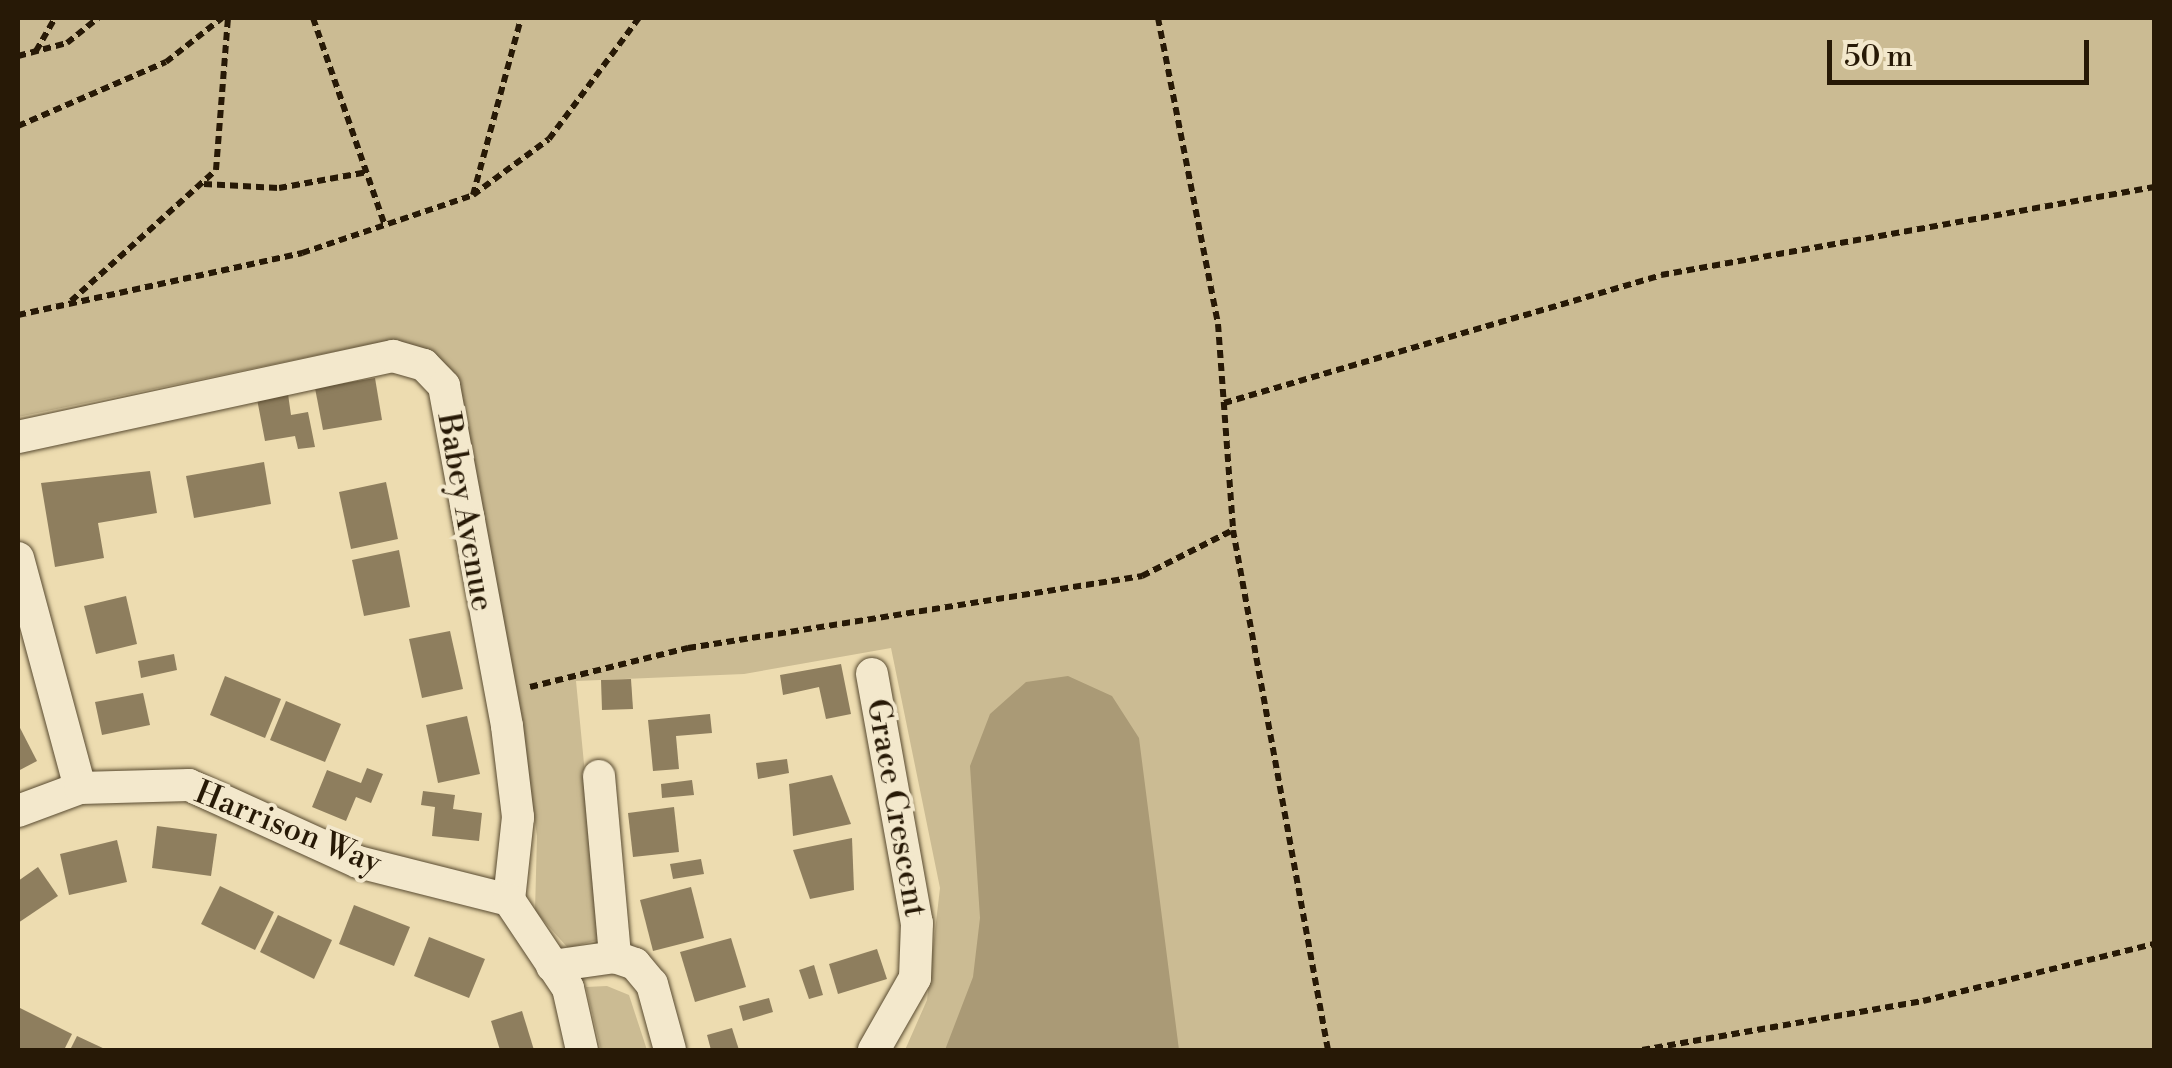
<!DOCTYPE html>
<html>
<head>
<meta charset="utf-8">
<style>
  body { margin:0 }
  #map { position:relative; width:2172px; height:1068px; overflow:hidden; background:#eddcb0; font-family:"Libre Bodoni",serif }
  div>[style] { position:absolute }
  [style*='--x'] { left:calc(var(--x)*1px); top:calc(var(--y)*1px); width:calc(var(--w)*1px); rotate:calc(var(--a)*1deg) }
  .green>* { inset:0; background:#cbbb93 }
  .water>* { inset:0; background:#aa9a76 }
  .building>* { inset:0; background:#8e7e5e }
  .path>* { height:6px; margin-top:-3px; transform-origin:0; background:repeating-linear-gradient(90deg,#271906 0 8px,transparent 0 13px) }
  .roads { filter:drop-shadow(0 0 2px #584a30) drop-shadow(0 0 2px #584a30) }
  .minor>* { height:32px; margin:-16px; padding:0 16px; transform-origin:16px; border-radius:16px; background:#f3e8cc }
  span { translate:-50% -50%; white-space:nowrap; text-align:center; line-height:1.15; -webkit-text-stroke:8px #f3e8cc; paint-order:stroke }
  .street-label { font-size:32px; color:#271906 }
  .frame { position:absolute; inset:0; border:20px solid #271906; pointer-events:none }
  .scale { position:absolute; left:1827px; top:40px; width:262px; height:45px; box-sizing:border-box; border:5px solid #271906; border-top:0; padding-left:12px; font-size:30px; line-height:35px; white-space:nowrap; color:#271906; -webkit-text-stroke:8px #f3e8cc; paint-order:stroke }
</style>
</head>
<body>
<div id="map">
  <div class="green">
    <div style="clip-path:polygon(18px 18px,2154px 18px,2154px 1050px,905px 1050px,927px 1000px,940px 888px,891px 648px,744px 674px,576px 681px,601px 939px,568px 948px,535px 911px,537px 836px,523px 739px,452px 383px,390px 340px,18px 417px)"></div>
    <div style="clip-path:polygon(607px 986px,629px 995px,647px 1050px,601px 1050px,586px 987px)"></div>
  </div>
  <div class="water">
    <div style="clip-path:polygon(1068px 676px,1112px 696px,1139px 738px,1179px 1050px,945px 1050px,973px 977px,980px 918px,970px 766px,990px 714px,1026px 682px)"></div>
  </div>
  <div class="building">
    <div style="clip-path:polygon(375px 378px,382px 420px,323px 430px,315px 388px)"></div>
    <div style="clip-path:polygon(288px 394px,291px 415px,308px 412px,315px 447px,298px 449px,295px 436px,265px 441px,257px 399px)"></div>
    <div style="clip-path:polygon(264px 462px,271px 504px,194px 518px,186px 476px)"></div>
    <div style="clip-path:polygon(150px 471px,157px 513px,98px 523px,104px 558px,55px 567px,41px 483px)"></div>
    <div style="clip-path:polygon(386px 482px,398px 539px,351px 549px,339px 492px)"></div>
    <div style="clip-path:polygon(399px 550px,410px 607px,364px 616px,352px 560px)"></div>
    <div style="clip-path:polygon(126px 596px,137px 644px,96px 654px,84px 606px)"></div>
    <div style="clip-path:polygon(450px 631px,463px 689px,422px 698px,409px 639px)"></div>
    <div style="clip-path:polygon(174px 654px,177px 670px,141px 678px,138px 661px)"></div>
    <div style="clip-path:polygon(841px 664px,851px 714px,826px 719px,819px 687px,783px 695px,780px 675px)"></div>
    <div style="clip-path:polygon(225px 676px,281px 699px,265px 738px,210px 715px)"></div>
    <div style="clip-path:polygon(631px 679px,633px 709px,602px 710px,601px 680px)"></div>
    <div style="clip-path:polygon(143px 693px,150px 725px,102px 735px,95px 702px)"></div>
    <div style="clip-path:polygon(286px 701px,341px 724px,325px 762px,270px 740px)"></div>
    <div style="clip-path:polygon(710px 714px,712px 733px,676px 736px,679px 769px,653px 771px,648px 720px)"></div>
    <div style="clip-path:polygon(467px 716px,480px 774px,438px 783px,426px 725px)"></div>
    <div style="clip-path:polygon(18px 724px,37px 761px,18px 771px)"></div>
    <div style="clip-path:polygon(787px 759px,789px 773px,758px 779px,756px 763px)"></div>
    <div style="clip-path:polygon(367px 768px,383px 774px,371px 803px,356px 797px,346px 821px,312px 807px,327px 770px,361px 783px)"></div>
    <div style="clip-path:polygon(832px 775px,851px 824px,793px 836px,789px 784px)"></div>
    <div style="clip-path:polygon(692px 780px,694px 795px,662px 798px,661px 784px)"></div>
    <div style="clip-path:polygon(423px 791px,455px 795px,453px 809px,482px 813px,479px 841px,432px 836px,435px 807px,421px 805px)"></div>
    <div style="clip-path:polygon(674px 807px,679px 852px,633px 857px,628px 813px)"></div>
    <div style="clip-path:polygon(157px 826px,217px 834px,211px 876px,152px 868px)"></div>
    <div style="clip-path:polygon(852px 838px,854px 890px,810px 899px,793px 850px)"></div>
    <div style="clip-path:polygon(117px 840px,127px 882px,69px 895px,60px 854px)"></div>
    <div style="clip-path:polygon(701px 859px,704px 874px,673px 879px,670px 864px)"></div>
    <div style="clip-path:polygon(38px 867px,58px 896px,18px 923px,18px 881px)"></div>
    <div style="clip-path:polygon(220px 886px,274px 912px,255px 950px,201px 924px)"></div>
    <div style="clip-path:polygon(691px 887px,704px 938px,653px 951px,640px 900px)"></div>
    <div style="clip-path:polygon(354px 905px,410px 927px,394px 966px,339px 944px)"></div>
    <div style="clip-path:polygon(278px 915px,332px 940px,314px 979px,260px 952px)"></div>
    <div style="clip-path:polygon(429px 937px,485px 959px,469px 998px,414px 976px)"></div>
    <div style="clip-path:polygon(731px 938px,746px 987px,695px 1002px,680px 952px)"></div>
    <div style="clip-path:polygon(877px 949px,887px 979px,838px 994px,829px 964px)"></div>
    <div style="clip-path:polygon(814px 965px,823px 995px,809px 999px,799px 970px)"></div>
    <div style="clip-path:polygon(769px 998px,773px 1012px,743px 1021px,739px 1006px)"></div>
    <div style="clip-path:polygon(18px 1007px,72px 1034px,64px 1050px,18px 1050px)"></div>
    <div style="clip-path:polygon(522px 1011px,534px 1050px,500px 1050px,491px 1021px)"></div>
    <div style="clip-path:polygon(732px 1028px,739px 1050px,711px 1050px,707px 1035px)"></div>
    <div style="clip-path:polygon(77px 1036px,107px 1050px,70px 1050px)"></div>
  </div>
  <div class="path">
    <div style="--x:313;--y:18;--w:217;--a:70.9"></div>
    <div style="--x:1158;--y:18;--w:312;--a:78.9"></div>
    <div style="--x:1218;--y:324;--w:207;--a:85.8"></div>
    <div style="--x:1233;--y:530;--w:529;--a:79.65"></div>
    <div style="--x:36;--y:51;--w:38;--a:-60"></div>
    <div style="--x:18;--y:56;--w:51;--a:-14.9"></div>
    <div style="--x:67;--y:43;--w:40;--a:-39"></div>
    <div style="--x:18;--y:126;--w:161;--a:-23.4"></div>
    <div style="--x:166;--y:62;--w:71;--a:-38.2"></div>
    <div style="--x:204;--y:184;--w:75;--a:3.1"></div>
    <div style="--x:279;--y:188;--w:90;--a:-10.2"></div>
    <div style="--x:473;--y:195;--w:183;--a:-74.8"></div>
    <div style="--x:71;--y:301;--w:195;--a:-42.1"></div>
    <div style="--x:216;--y:170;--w:152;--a:-85.5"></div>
    <div style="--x:18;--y:315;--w:291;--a:-12.3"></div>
    <div style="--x:302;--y:253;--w:181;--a:-18.7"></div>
    <div style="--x:473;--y:195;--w:94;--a:-36.4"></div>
    <div style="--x:549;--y:139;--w:151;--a:-53.4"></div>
    <div style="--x:1224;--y:403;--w:455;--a:-16.3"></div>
    <div style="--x:1661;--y:275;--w:501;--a:-10.12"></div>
    <div style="--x:530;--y:687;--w:163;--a:-13.9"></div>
    <div style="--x:688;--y:648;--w:460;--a:-9"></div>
    <div style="--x:1142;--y:576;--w:102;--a:-26.8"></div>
    <div style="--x:1642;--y:1050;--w:285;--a:-9.9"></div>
    <div style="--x:1923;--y:1001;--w:238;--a:-13.9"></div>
  </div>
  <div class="roads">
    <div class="minor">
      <div style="--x:18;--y:437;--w:384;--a:-12.2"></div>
      <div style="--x:393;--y:356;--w:32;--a:16"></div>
      <div style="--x:424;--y:365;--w:29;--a:46"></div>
      <div style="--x:444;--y:386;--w:346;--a:79.5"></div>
      <div style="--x:507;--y:726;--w:92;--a:83.1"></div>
      <div style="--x:518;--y:817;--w:83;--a:96.2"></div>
      <div style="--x:18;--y:558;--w:238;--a:74.9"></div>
      <div style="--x:872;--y:674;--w:253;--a:79.8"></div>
      <div style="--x:917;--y:923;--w:55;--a:92.1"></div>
      <div style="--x:915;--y:978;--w:83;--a:119.7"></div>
      <div style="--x:599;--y:776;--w:182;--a:84.9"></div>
      <div style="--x:18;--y:811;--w:66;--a:-20.4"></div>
      <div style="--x:80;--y:788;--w:109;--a:-1.6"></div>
      <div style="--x:189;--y:785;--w:186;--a:24.5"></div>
      <div style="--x:358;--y:862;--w:156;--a:14.1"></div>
      <div style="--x:509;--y:900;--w:106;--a:56.2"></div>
      <div style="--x:568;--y:988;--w:64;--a:77.3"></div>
      <div style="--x:552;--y:966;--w:64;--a:-8.1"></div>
      <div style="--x:615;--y:957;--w:21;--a:19"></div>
      <div style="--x:635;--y:964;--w:26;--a:50"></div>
      <div style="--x:652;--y:984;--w:68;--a:74.7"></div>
    </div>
  </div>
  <div class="street-label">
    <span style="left:465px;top:512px;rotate:80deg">Babey Avenue</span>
    <span style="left:896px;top:808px;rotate:80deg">Grace Crescent</span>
    <span style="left:288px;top:828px;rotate:22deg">Harrison Way</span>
  </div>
  <div class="frame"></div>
  <div class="scale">50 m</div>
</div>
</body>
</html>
